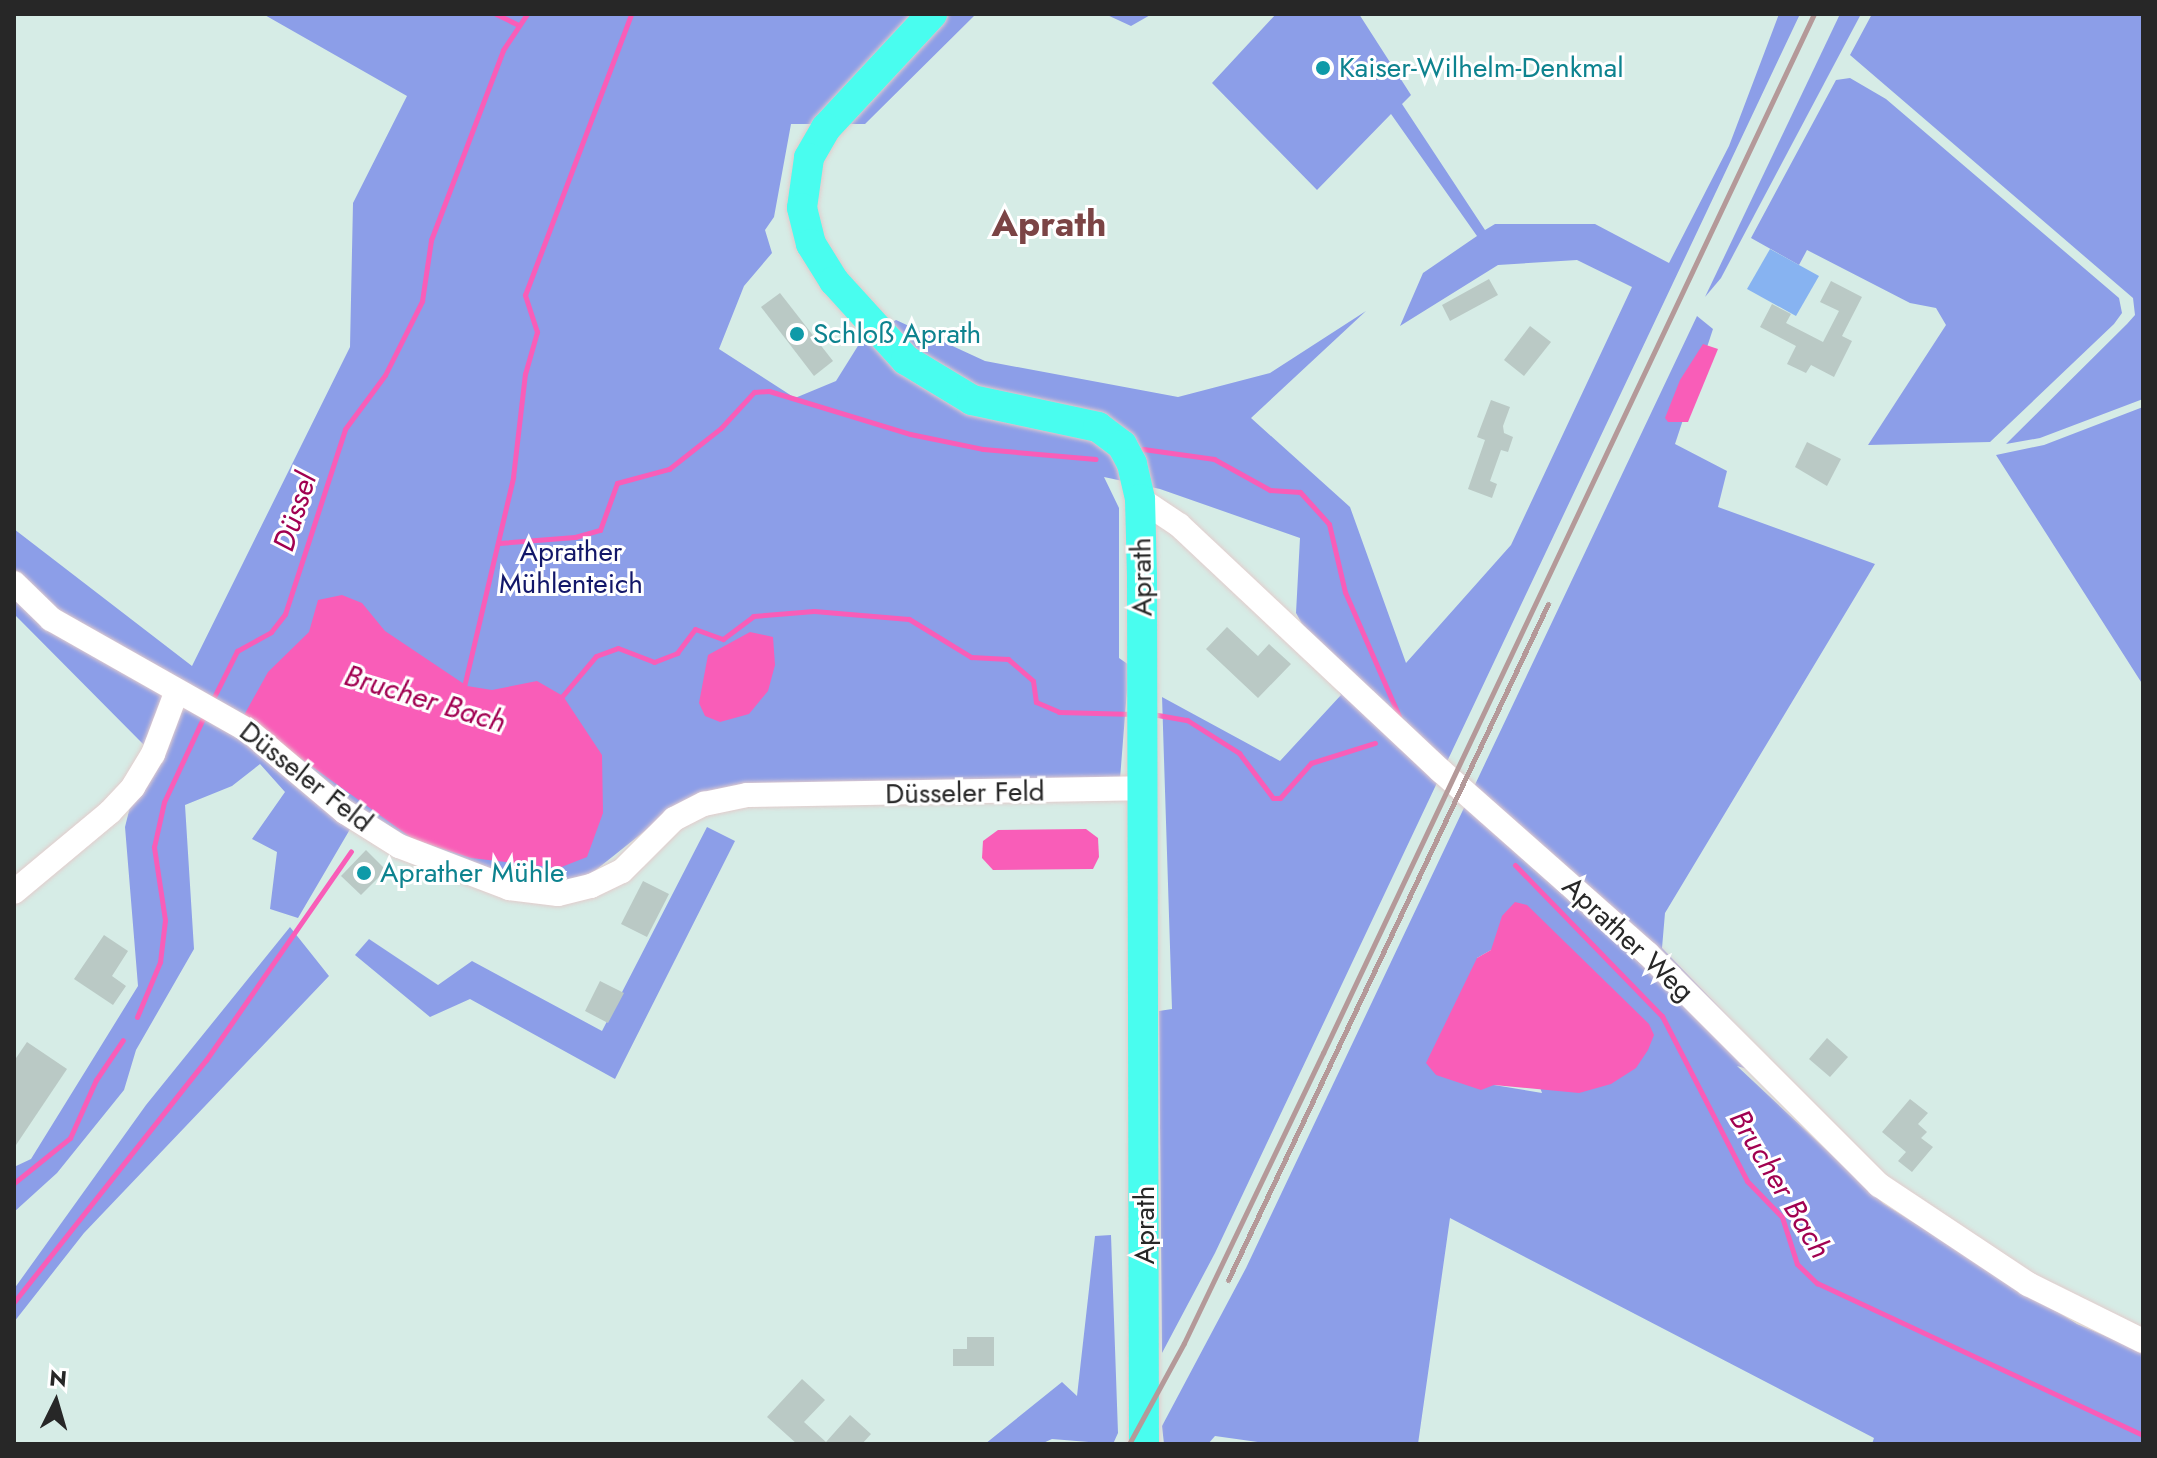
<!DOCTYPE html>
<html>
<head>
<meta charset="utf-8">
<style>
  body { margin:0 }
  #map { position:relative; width:2157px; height:1458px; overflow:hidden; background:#d6ece6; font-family:Jost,sans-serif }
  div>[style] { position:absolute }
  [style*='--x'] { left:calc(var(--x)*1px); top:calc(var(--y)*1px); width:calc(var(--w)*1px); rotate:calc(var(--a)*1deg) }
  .green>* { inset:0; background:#8c9ee8 }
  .pitch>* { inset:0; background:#87b3f1 }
  .water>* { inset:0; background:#f95db8 }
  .stream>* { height:5px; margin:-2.5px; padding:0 2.5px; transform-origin:2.5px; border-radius:2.5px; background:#f95db8 }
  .building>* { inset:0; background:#bac9c5 }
  .roads { filter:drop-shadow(0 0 2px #e2cccc) drop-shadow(0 0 2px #e2cccc) }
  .minor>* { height:24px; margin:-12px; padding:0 12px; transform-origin:12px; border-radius:12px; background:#fff }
  .major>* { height:30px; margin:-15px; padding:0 15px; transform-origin:15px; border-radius:15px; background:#49fdef }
  .rail>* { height:5px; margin:-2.5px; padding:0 2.5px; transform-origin:2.5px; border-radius:2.5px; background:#b49999 }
  .dots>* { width:22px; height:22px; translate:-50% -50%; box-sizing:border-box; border:4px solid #fff; border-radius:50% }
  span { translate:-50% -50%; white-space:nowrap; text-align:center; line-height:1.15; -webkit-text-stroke:6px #fff; paint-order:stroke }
  .culture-label { font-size:28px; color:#0d838f }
  .left { translate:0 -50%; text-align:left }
  .park-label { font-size:28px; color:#121769 }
  .street-label { font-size:28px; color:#272727 }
  .water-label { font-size:30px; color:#a10151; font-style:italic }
  .district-label { font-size:36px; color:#7b4445; font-weight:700 }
  .frame { position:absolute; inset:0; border:16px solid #272727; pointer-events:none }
  .north { position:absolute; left:16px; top:1362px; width:80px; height:80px; -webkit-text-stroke:6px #fff; paint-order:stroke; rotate:5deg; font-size:22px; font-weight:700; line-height:32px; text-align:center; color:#272727 }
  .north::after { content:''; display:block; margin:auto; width:28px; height:36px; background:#272727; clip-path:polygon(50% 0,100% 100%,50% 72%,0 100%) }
</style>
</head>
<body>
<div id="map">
  <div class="green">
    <div style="clip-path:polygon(263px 14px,976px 14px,865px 124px,791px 124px,774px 217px,765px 230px,772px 253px,744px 286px,719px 349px,795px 398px,836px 381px,861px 341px,896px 320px,985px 361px,1178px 397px,1270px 373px,1366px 311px,1251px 418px,1350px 507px,1406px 663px,1511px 545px,1632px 287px,1577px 260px,1498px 265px,1400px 326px,1423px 273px,1477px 236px,1391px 114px,1317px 190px,1212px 83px,1276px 14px,1359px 14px,1411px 95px,1402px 104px,1485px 230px,1495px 224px,1595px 224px,1669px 263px,1729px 146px,1779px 14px,1800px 14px,1215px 1253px,1162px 1353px,1159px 1011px,1172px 1009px,1162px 697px,1280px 761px,1341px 695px,1296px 613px,1300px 538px,1160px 489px,1104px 477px,1119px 508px,1119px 658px,1129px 665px,1120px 779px,697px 800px,656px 822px,587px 877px,529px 890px,356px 819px,298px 918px,270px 909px,277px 852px,252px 839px,285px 792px,260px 764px,232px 786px,185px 805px,194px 949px,136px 1050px,124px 1090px,57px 1173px,14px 1212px,14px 1167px,31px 1159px,138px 986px,125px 827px,145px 746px,14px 614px,14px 529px,192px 666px,350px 347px,353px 203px,407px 96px)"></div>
    <div style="clip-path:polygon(1105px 14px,1152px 14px,1131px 26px)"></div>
    <div style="clip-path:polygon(1840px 14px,1861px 14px,1721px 278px,1705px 297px)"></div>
    <div style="clip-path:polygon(1872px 14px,2143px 14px,2143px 399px,2040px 438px,2006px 444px,2127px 324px,2135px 315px,2133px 298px,1850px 55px)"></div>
    <div style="clip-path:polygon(1850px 78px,1886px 99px,2119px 298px,2122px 313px,2114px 324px,1990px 442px,1868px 445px,1946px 325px,1936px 308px,1910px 303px,1807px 250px,1799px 265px,1751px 238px,1836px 80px)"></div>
    <div style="clip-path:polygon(evenodd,1697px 316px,1713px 329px,1675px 444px,1727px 471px,1718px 507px,1875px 564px,1665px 913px,1662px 948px,1791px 1082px,1737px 1066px,1884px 1204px,2077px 1324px,2143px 1352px,2143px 1444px,1872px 1444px,1874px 1438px,1450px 1218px,1418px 1444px,1272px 1444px,1215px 1436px,1208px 1444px,1164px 1444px,1162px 1426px,1246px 1268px,1697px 316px,1491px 950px,1542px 1093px,1494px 1085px,1477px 958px,1491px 950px)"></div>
    <div style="clip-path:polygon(2143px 407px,2143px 685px,1996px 455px,2044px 445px)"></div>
    <div style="clip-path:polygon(707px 827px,735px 841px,615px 1079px,470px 999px,430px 1017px,355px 955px,369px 939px,438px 985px,472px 961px,602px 1031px)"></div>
    <div style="clip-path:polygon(290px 927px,329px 976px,84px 1233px,14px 1322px,14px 1289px,146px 1105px)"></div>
    <div style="clip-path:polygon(1111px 1235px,1118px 1433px,1113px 1444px,1052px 1439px,1041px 1444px,985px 1444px,1062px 1382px,1077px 1396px,1095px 1236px)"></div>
  </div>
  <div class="pitch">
    <div style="clip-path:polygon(1770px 249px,1819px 276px,1796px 316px,1747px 289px)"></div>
  </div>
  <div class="water">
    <div style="clip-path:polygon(1703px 344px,1718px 349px,1688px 422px,1668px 422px,1665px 418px,1680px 380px)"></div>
    <div style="clip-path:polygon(342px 595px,362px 603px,385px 631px,467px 686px,492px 690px,537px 681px,563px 696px,602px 755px,603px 813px,587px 857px,559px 868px,471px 858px,413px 839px,243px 717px,268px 672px,309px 632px,318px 600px)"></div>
    <div style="clip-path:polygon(750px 632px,773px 637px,775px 665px,768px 691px,749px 714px,720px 722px,705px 716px,699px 703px,708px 655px)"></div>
    <div style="clip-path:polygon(1086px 829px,1098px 838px,1099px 857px,1093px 869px,993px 870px,982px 858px,983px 841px,998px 830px)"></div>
    <div style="clip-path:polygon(1515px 902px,1527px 905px,1649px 1024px,1654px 1035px,1648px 1050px,1636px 1068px,1611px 1084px,1579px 1093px,1494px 1085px,1481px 1090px,1436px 1075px,1426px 1063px,1477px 958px,1491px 950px,1502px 916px)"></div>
  </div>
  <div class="stream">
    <div style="--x:496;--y:14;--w:25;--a:26"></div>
    <div style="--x:1143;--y:449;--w:72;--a:8"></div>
    <div style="--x:1214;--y:459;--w:64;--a:29"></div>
    <div style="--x:1270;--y:490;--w:30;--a:4"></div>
    <div style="--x:1300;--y:492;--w:43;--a:47.8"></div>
    <div style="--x:1329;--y:524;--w:70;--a:76.8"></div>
    <div style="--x:1345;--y:592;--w:135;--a:66.5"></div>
    <div style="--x:499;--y:543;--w:76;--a:-4.5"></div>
    <div style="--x:575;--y:537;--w:26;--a:-16"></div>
    <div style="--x:600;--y:530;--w:50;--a:-70.1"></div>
    <div style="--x:617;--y:483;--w:54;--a:-15.1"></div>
    <div style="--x:669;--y:469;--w:66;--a:-38.3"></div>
    <div style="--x:721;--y:428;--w:49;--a:-47.5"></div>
    <div style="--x:754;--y:392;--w:15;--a:-4"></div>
    <div style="--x:769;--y:391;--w:147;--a:17"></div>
    <div style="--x:910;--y:434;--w:75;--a:11.6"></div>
    <div style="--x:983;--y:449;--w:113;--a:5.1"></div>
    <div style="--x:463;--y:691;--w:220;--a:-76.8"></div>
    <div style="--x:513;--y:477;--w:104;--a:-83.4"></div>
    <div style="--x:525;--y:374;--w:44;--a:-74.1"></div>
    <div style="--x:537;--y:332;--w:39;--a:-108"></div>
    <div style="--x:525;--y:295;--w:300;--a:-69.3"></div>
    <div style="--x:559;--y:700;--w:57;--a:-49.9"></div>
    <div style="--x:596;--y:656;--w:23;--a:-20"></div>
    <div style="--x:618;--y:648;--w:39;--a:21"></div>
    <div style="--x:654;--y:662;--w:25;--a:-21"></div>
    <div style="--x:677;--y:653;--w:30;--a:-53"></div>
    <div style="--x:695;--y:629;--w:30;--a:20"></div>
    <div style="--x:723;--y:639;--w:38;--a:-37"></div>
    <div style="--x:753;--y:616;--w:61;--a:-4.7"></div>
    <div style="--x:814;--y:611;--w:95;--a:4.8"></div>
    <div style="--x:909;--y:619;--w:73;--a:31.5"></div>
    <div style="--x:971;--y:657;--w:37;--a:3"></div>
    <div style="--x:1008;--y:659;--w:33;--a:41"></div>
    <div style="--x:1033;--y:681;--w:21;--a:82"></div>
    <div style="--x:1036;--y:702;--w:25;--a:23"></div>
    <div style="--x:1059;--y:712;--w:75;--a:1.5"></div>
    <div style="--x:212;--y:701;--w:56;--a:-63.4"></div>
    <div style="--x:237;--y:651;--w:39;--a:-29"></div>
    <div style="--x:271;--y:632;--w:23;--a:-52"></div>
    <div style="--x:285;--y:614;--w:194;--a:-72"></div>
    <div style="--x:345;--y:429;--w:67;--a:-53.5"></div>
    <div style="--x:385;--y:375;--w:83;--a:-63.4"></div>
    <div style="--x:422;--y:301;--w:62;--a:-81.6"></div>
    <div style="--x:431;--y:240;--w:203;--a:-69.2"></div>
    <div style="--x:503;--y:50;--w:43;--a:-56.3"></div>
    <div style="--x:1152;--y:714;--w:36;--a:10"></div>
    <div style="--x:1187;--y:720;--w:62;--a:32.4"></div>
    <div style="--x:1239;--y:753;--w:56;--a:52.9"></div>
    <div style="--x:1273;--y:798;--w:7;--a:0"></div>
    <div style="--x:1280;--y:798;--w:47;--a:-48.5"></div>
    <div style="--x:1311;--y:763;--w:67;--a:-17.4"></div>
    <div style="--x:1515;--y:865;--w:211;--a:45.8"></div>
    <div style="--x:1662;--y:1016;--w:186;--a:62.7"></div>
    <div style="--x:1747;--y:1181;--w:50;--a:45.8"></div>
    <div style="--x:1782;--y:1217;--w:49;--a:72.3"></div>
    <div style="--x:1797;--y:1264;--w:28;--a:44"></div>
    <div style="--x:1817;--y:1283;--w:360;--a:25"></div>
    <div style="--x:137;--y:1017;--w:60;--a:-67.3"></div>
    <div style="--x:160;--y:962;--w:42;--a:-83.2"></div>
    <div style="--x:165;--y:920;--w:74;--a:-98.6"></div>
    <div style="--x:154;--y:847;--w:46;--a:-77.5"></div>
    <div style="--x:164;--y:802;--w:97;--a:-65"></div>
    <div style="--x:14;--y:1183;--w:72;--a:-38.8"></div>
    <div style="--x:70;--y:1138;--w:64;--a:-65.9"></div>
    <div style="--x:96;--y:1080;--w:48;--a:-56"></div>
    <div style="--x:14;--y:1302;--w:309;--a:-51.6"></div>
    <div style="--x:206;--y:1060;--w:254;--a:-55.2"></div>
  </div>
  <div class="building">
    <div style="clip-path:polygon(1489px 279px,1498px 295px,1450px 321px,1442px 305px)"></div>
    <div style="clip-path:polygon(1831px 281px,1862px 297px,1842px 336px,1852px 341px,1834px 377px,1811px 365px,1806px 373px,1787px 364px,1796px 346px,1760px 327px,1772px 304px,1791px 314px,1786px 323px,1823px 342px,1839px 311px,1820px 302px)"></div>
    <div style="clip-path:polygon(780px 293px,833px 361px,814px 376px,761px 307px)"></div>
    <div style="clip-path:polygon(1530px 326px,1551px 342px,1524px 376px,1504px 360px)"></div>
    <div style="clip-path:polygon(1491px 400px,1510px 407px,1503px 426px,1504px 433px,1513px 437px,1508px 452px,1501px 450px,1490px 481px,1497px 484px,1492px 498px,1468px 489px,1485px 440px,1477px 437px)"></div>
    <div style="clip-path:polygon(1807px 442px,1841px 459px,1827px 486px,1795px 467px)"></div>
    <div style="clip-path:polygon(1227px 627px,1258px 656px,1269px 644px,1291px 664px,1258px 698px,1206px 649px)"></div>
    <div style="clip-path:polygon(366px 850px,386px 870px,361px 895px,341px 876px)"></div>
    <div style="clip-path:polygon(643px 881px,669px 894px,647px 937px,621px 924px)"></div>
    <div style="clip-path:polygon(104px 935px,128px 951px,112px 976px,126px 986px,113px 1005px,74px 979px)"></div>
    <div style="clip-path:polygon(600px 981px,624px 993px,608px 1023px,585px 1011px)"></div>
    <div style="clip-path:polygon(1827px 1038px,1848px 1057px,1830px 1077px,1809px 1059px)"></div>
    <div style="clip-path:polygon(27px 1042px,67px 1069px,14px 1148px,14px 1061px)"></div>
    <div style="clip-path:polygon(1910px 1099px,1928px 1113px,1918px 1124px,1927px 1132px,1921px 1138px,1933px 1147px,1912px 1172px,1898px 1161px,1906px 1152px,1882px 1132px)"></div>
    <div style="clip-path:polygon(967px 1337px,994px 1337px,994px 1366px,953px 1366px,953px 1349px,967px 1349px)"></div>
    <div style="clip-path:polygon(802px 1379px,825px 1400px,804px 1422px,826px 1442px,850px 1415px,871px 1434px,862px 1444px,797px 1444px,767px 1417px)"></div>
  </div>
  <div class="roads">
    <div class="minor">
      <div style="--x:1140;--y:499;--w:47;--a:33.7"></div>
      <div style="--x:1179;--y:525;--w:359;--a:43.2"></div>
      <div style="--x:1441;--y:771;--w:276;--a:41.5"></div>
      <div style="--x:1648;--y:954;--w:327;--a:45"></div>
      <div style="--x:1879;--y:1185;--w:179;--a:33.6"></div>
      <div style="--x:2028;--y:1284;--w:128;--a:26.4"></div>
      <div style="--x:14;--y:583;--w:52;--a:44.2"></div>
      <div style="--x:51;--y:619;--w:227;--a:29.5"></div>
      <div style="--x:249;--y:731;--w:126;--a:40.2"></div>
      <div style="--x:345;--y:812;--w:64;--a:32.2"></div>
      <div style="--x:399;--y:846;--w:118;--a:20.9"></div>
      <div style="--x:509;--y:888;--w:49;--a:7"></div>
      <div style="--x:558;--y:894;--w:34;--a:-14"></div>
      <div style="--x:591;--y:886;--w:34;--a:-26"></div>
      <div style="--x:622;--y:871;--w:74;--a:-45"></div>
      <div style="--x:674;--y:819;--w:34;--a:-27"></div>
      <div style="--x:704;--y:804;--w:44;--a:-11.8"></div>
      <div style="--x:747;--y:795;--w:396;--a:-1"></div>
      <div style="--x:14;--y:892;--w:125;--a:-39.8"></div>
      <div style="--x:110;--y:812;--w:34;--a:-47"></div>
      <div style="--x:133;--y:787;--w:39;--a:-59"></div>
      <div style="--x:153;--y:754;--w:65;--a:-69.3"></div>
    </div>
    <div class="major">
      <div style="--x:932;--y:14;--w:156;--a:132.9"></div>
      <div style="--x:826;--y:128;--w:34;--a:120"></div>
      <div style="--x:809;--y:158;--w:50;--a:98"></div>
      <div style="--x:802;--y:208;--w:37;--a:76"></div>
      <div style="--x:811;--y:244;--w:44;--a:58.1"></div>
      <div style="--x:834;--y:281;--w:107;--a:47.7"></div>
      <div style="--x:906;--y:360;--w:77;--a:31.2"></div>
      <div style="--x:972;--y:400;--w:129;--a:12.1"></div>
      <div style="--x:1098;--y:427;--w:30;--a:37"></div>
      <div style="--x:1122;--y:445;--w:21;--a:62"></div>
      <div style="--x:1132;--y:464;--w:36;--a:77"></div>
      <div style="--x:1140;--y:499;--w:77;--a:88.5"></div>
      <div style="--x:1142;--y:576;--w:868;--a:89.87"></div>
    </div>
  </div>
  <div class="rail">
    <div style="--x:1228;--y:1280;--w:748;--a:-64.67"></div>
    <div style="--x:1129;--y:1444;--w:115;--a:-61.4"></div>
    <div style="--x:1184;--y:1343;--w:322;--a:-64.4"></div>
    <div style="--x:1323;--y:1053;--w:1149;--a:-64.71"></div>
  </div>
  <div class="dots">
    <div style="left:1323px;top:68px;background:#0f9aa8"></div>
    <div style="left:797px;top:334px;background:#0f9aa8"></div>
    <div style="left:364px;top:873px;background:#0f9aa8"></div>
  </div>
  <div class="culture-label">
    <span class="left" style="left:1339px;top:68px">Kaiser-Wilhelm-Denkmal</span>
    <span class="left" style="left:813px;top:334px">Schloß Aprath</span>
    <span class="left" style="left:380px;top:873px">Aprather Mühle</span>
  </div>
  <div class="park-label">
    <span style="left:571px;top:568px">Aprather<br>Mühlenteich</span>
  </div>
  <div class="street-label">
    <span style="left:1142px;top:577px;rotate:-91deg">Aprath</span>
    <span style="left:306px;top:777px;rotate:38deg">Düsseler Feld</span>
    <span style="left:965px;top:793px;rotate:-1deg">Düsseler Feld</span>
    <span style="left:1628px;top:939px;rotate:43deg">Aprather Weg</span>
    <span style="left:1145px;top:1225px;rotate:-90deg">Aprath</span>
  </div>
  <div class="water-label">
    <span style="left:295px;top:512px;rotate:-72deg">Düssel</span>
    <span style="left:425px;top:699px;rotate:17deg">Brucher Bach</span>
    <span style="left:1780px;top:1184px;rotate:59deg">Brucher Bach</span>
  </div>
  <div class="district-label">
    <span style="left:1049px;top:224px">Aprath</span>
  </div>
  <div class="frame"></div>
  <div class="north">N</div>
</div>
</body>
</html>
